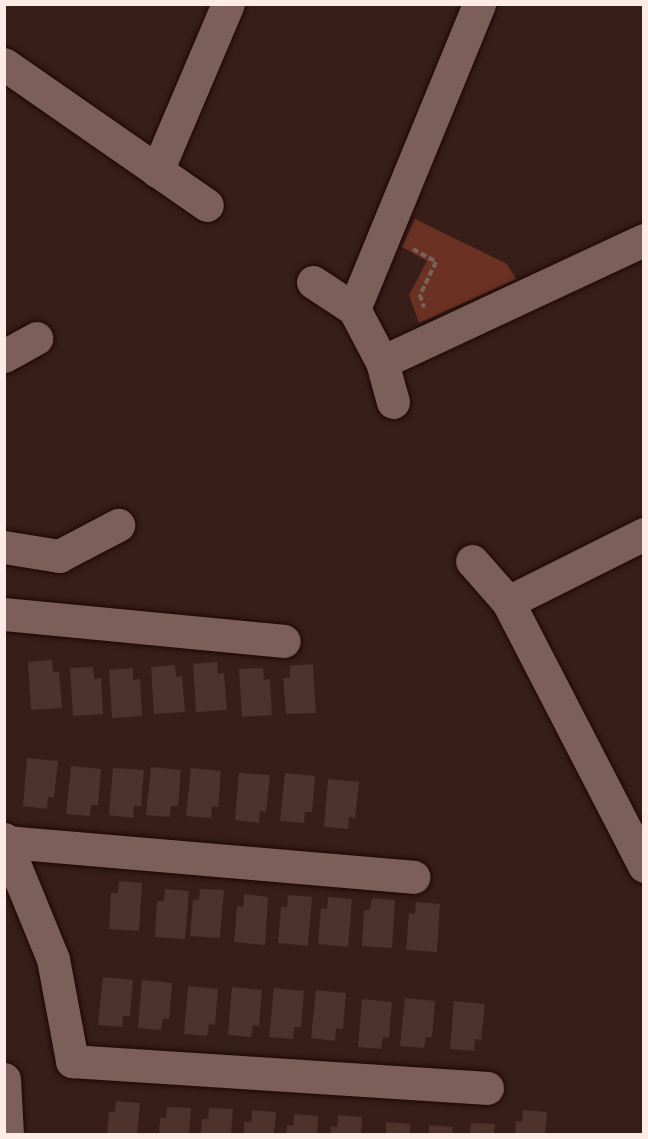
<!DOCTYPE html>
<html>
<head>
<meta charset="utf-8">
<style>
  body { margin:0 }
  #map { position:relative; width:648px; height:1139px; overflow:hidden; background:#371e18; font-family:Barlow,sans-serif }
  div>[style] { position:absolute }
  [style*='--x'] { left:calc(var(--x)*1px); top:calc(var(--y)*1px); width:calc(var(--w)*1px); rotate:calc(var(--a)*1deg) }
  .green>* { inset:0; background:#6b3224 }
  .building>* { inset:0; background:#4d332c }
  .path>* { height:4px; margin-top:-2px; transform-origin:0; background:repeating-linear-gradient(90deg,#78625c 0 6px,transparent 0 9px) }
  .roads { filter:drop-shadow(0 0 2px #1d0704) drop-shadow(0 0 2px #1d0704) }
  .minor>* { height:33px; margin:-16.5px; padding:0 16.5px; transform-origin:16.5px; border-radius:16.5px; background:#7c5f58 }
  span { translate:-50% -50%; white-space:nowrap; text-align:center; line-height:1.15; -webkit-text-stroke:4.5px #160c09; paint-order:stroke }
  .frame { position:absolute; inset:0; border:6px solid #fcebe6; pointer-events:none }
</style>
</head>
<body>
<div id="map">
  <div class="green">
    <div style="clip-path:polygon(415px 219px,507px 264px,516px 279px,419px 323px,409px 295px,427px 261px,402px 247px)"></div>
  </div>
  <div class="building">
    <div style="clip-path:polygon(52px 660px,53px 672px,59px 672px,62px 708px,31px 710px,28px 662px)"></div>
    <div style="clip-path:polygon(217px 662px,218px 674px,224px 673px,227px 710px,196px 712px,193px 664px)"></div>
    <div style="clip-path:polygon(313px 664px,316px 713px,286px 714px,283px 678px,290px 678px,290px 666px)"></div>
    <div style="clip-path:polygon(175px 665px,176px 677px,182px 676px,185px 712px,154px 714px,151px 667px)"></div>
    <div style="clip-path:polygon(93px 667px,94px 679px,101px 678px,103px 714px,73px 716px,70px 668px)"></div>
    <div style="clip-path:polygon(133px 668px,133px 680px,140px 679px,142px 716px,112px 718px,109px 670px)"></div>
    <div style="clip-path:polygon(263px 668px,264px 680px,270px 679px,272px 715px,242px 717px,239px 669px)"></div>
    <div style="clip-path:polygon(27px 758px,58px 761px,54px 797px,48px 797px,47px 809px,23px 806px)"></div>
    <div style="clip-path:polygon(71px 766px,101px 769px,98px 805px,91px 805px,90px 816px,66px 814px)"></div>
    <div style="clip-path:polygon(151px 767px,181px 770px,178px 806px,171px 806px,170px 817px,146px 815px)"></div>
    <div style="clip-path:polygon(113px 768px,144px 770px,141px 806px,134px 806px,133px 818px,109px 815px)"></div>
    <div style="clip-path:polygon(191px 768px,221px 771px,218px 807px,212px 806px,211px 818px,186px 816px)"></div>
    <div style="clip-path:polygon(239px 773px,270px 775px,266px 812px,260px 811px,259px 823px,235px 820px)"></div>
    <div style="clip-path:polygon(285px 773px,315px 776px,312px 812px,305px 812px,304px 823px,280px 821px)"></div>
    <div style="clip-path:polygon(328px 779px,359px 782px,355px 818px,349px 817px,348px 829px,324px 827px)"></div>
    <div style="clip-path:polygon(119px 881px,142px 883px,139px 931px,109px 929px,111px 893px,118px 893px)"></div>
    <div style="clip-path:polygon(165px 889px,189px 891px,185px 939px,155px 937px,157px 901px,164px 901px)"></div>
    <div style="clip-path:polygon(200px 889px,224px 890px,220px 938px,190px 936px,193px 900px,199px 900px)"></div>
    <div style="clip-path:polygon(244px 894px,268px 897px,265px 945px,234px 942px,237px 906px,243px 907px)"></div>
    <div style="clip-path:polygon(288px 895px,312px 897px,308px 946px,278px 943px,281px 907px,287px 907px)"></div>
    <div style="clip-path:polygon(328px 897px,352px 899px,348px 947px,318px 944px,321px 908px,327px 909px)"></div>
    <div style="clip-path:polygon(372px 898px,395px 900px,392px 948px,362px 946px,364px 910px,370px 910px)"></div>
    <div style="clip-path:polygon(416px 902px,440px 904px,437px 952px,406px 950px,409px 913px,415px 914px)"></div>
    <div style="clip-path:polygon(103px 977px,133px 980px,130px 1016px,123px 1016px,122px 1027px,98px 1025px)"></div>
    <div style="clip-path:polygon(142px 980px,172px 983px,169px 1019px,163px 1018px,161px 1030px,138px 1028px)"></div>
    <div style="clip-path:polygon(188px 986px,218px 989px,215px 1025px,209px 1024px,207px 1036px,184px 1034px)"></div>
    <div style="clip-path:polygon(232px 987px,262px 990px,259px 1026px,253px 1025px,251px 1037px,228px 1035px)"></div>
    <div style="clip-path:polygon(274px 988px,304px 991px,301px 1027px,294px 1027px,293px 1039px,269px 1037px)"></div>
    <div style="clip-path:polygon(316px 990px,346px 993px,343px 1029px,336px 1028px,335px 1041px,311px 1038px)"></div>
    <div style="clip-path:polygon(405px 998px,435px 1001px,432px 1037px,426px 1037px,424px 1048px,400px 1046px)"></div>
    <div style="clip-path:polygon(362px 999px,392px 1002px,389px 1038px,383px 1037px,381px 1049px,358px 1047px)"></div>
    <div style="clip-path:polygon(454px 1001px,485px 1004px,481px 1040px,475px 1039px,474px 1051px,450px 1049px)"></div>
    <div style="clip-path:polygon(116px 1101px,140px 1103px,137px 1134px,107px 1134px,109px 1112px,115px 1112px)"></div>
    <div style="clip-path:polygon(167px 1107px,191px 1108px,189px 1134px,159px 1134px,160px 1118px,166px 1118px)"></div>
    <div style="clip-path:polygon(209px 1108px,233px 1109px,231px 1134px,201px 1134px,202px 1119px,208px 1119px)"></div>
    <div style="clip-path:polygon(252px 1110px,276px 1112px,274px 1134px,244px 1134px,244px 1122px,251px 1122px)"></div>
    <div style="clip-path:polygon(523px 1110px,547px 1112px,545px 1134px,515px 1134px,516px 1121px,522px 1122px)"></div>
    <div style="clip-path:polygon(294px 1114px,318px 1116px,317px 1134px,286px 1134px,287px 1125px,293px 1126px)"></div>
    <div style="clip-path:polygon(338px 1115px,362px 1117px,361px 1134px,330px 1134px,331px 1126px,337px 1127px)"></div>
    <div style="clip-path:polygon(386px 1122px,410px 1124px,410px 1134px,386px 1134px)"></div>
    <div style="clip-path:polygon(471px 1123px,495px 1124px,494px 1134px,470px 1134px)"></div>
    <div style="clip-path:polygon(429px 1125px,453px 1127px,452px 1134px,429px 1134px)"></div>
  </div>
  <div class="path">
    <div style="--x:413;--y:249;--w:26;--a:29"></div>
    <div style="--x:436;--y:262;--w:37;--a:116"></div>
    <div style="--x:420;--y:295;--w:13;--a:72"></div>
  </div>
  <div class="roads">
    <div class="minor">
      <div style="--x:4;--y:64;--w:247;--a:34.8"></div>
      <div style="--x:157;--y:171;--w:181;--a:-67"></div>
      <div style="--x:313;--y:282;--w:49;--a:33.4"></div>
      <div style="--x:4;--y:356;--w:37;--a:-29"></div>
      <div style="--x:382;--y:362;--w:289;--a:-25"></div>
      <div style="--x:393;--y:402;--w:41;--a:-105.4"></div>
      <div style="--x:382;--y:362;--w:60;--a:-117.8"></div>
      <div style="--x:354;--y:309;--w:330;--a:-67.7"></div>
      <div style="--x:4;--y:547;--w:56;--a:9.3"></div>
      <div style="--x:59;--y:556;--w:67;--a:-27.7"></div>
      <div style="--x:472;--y:561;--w:55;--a:48.7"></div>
      <div style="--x:508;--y:602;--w:297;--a:62.7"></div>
      <div style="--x:508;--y:602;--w:152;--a:-26.6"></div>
      <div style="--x:4;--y:614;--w:281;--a:5.5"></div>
      <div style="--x:4;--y:839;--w:130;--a:67.8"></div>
      <div style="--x:53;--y:959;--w:104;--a:79.4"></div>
      <div style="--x:72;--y:1061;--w:416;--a:3.7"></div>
      <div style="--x:7;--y:842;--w:408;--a:4.9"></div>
      <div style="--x:4;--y:1079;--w:55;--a:86.9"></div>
    </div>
  </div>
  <div class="frame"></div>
</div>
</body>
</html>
